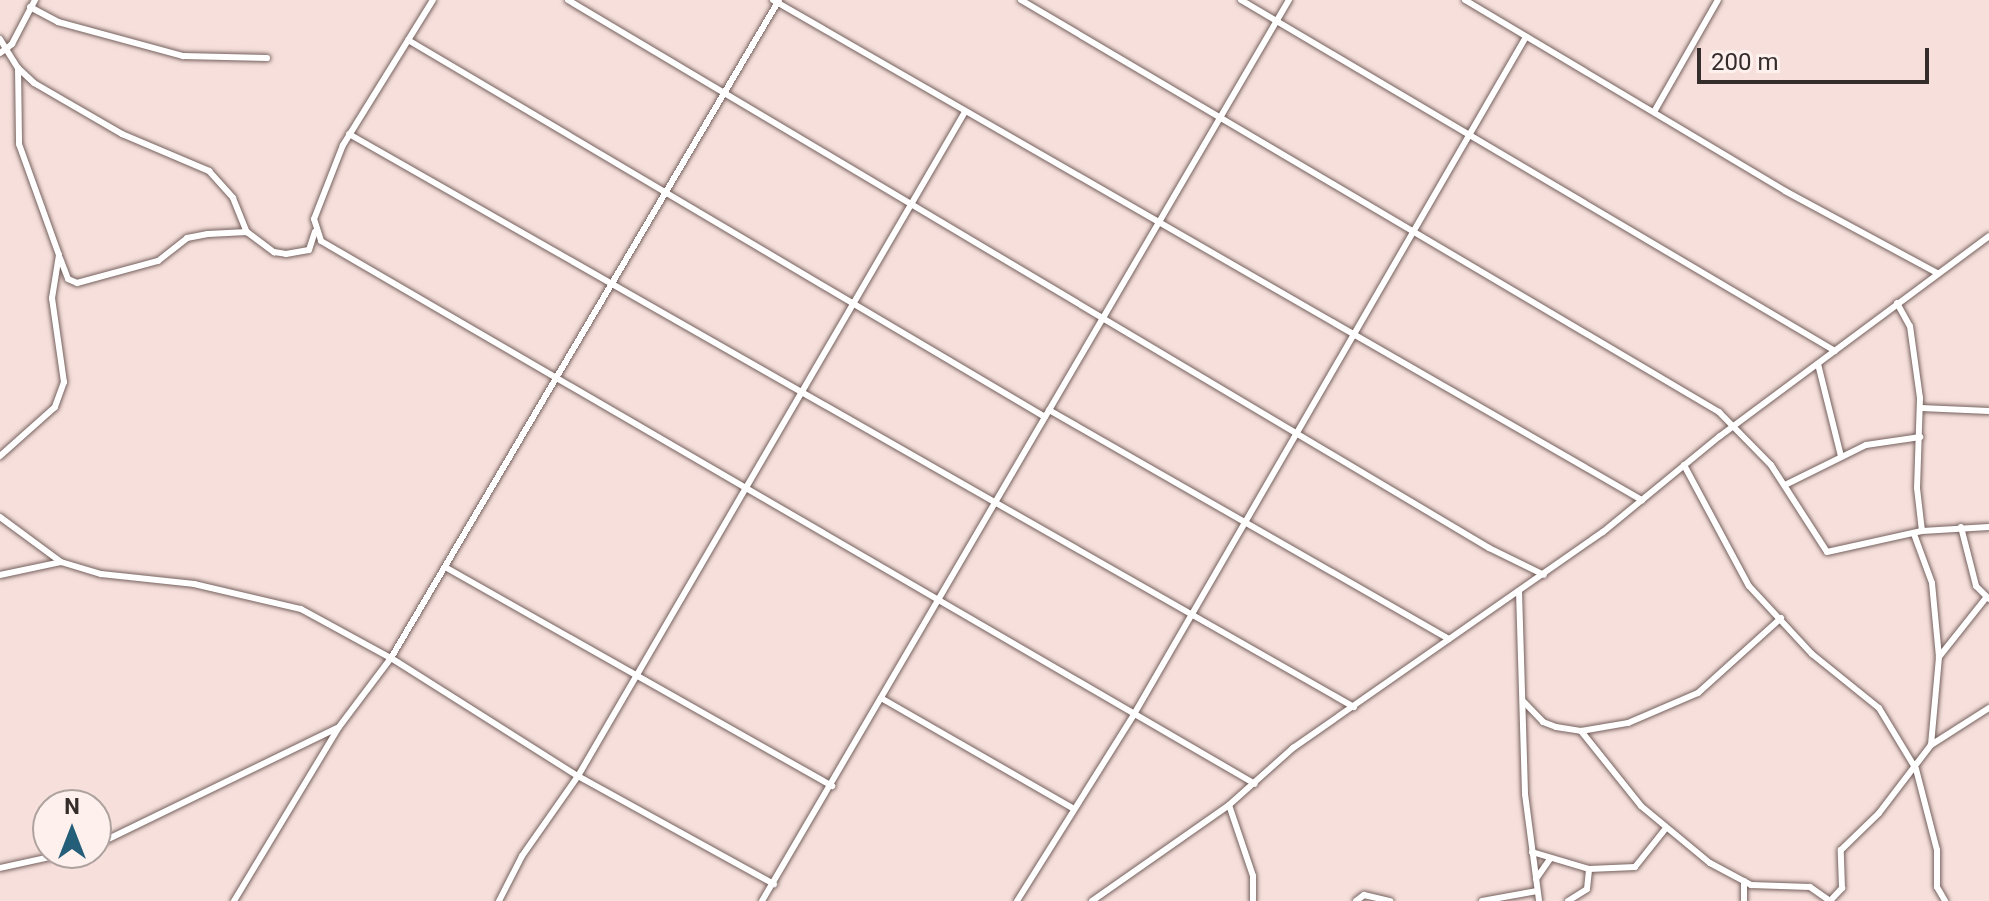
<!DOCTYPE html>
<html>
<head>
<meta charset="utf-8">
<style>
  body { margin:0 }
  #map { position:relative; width:1989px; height:901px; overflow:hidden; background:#f7e0dc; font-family:Roboto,sans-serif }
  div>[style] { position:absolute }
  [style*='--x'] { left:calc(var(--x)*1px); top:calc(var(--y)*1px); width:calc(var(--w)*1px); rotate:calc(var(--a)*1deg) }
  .roads { filter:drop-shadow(0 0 2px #75615e) drop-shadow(0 0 2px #75615e) }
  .street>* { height:6px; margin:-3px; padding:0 3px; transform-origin:3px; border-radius:3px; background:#fff }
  span { translate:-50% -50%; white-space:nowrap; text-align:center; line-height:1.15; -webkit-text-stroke:6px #fef0ed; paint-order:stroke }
  .north { position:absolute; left:32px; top:789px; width:80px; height:80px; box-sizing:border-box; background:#fef0ed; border:2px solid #aea29f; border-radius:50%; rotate:0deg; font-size:22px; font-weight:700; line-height:32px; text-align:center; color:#352d2b }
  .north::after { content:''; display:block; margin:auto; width:28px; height:36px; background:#255e78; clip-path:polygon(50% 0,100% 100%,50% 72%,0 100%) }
  .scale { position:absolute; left:1697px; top:48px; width:232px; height:36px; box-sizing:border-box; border:4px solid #352d2b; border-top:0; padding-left:10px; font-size:24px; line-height:28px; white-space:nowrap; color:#352d2b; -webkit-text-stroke:6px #fef0ed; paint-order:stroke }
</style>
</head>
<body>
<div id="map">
  <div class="roads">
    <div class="street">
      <div style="--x:433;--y:0;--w:171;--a:121.8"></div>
      <div style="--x:343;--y:145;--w:79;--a:111.4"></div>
      <div style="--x:314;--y:219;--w:23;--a:72"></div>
      <div style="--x:321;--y:241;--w:1080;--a:30.17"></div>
      <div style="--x:568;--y:0;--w:1072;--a:30.75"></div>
      <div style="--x:1489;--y:548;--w:61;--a:26.1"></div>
      <div style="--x:773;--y:0;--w:1003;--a:29.92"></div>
      <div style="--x:1021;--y:0;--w:811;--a:30.55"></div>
      <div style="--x:1719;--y:412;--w:74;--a:45.5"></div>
      <div style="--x:1771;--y:465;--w:103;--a:57.2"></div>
      <div style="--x:1827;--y:552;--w:97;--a:-12.5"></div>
      <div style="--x:1922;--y:531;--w:67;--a:-3.4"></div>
      <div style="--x:1241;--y:0;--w:690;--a:30.58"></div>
      <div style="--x:1465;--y:0;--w:373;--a:30.8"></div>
      <div style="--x:1785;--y:191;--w:173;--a:28.3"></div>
      <div style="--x:30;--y:7;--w:32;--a:28"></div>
      <div style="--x:58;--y:22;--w:130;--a:15.2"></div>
      <div style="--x:183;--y:56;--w:84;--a:1.4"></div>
      <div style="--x:0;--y:39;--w:12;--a:59"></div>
      <div style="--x:6;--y:49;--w:8;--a:-40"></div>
      <div style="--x:12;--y:44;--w:50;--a:-62.4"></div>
      <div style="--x:408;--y:40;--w:740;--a:30.62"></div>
      <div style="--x:0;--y:53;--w:7;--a:-34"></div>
      <div style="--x:6;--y:49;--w:22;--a:58"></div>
      <div style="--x:18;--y:68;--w:76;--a:89.2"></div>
      <div style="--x:19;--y:144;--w:118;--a:70.2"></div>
      <div style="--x:59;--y:255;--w:44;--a:99.2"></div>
      <div style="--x:52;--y:298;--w:85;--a:81.9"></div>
      <div style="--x:64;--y:382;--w:27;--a:110"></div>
      <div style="--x:55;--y:407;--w:74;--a:138.3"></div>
      <div style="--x:18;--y:68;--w:22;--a:43"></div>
      <div style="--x:34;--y:83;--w:102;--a:30.1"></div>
      <div style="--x:122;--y:134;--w:95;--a:23"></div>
      <div style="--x:209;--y:171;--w:36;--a:48"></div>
      <div style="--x:233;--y:198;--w:37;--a:68"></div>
      <div style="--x:1654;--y:112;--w:129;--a:-60.3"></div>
      <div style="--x:349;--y:134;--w:1157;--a:29.69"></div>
      <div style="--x:60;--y:258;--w:22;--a:69"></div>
      <div style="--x:68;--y:279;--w:10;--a:24"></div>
      <div style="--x:77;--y:283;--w:84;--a:-15.2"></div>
      <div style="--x:158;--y:261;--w:37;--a:-38"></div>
      <div style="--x:187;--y:238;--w:21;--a:-11"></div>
      <div style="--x:208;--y:234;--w:39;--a:-3"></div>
      <div style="--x:247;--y:232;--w:34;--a:37"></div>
      <div style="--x:274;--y:252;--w:12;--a:9"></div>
      <div style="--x:286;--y:254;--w:23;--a:-10"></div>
      <div style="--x:309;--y:250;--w:19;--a:-72"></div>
      <div style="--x:1897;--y:303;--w:26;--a:61"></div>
      <div style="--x:1910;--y:326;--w:73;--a:82.1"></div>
      <div style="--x:1920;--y:398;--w:90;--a:91.9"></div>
      <div style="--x:1917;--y:488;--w:43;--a:83.4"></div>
      <div style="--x:1818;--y:364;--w:95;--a:76"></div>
      <div style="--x:1921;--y:408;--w:68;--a:2.5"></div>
      <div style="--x:1049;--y:410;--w:461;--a:29.8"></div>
      <div style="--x:1684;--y:465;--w:137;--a:61.8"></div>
      <div style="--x:1749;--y:586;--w:93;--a:47.2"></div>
      <div style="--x:1812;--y:654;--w:86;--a:38.9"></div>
      <div style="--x:1879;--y:708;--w:71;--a:58.8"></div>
      <div style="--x:1916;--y:769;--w:84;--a:75.5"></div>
      <div style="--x:1937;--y:850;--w:37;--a:90"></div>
      <div style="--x:1937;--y:887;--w:16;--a:60"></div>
      <div style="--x:1785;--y:485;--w:90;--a:-26.3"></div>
      <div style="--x:1866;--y:445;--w:55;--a:-8.4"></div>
      <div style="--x:0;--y:517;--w:76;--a:36.4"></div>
      <div style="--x:1961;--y:527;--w:61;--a:75.7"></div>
      <div style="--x:1976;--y:586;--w:18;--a:45"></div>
      <div style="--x:1914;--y:534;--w:52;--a:69.8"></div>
      <div style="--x:1932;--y:583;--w:74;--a:84.6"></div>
      <div style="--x:1939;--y:657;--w:88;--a:95.2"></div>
      <div style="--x:445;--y:567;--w:445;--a:29.5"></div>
      <div style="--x:0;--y:575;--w:62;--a:-12"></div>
      <div style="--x:61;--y:562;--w:42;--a:16.7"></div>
      <div style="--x:101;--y:574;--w:94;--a:6.1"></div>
      <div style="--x:194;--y:584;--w:110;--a:13.2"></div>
      <div style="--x:301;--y:609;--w:102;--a:28.6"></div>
      <div style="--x:391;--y:658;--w:221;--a:32.3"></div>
      <div style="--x:578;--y:776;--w:224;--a:28.9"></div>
      <div style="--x:1519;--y:591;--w:203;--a:88.3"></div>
      <div style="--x:1525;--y:794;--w:108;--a:82.5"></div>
      <div style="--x:1939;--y:657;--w:75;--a:-51.5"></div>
      <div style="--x:881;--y:698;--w:220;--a:29.9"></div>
      <div style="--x:1523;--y:701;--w:29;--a:46"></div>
      <div style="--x:1543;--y:722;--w:14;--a:21"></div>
      <div style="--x:1556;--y:727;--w:25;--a:9"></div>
      <div style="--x:1581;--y:731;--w:48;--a:-9.7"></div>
      <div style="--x:1628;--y:723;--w:76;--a:-23.2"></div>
      <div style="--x:1698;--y:693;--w:112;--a:-42.1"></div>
      <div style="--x:1581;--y:731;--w:96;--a:51.3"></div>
      <div style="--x:1641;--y:806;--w:89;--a:39.6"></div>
      <div style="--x:1710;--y:863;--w:47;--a:28.2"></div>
      <div style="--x:1751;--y:885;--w:59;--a:1.9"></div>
      <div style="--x:1810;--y:887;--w:24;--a:35"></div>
      <div style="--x:1229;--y:805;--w:75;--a:71.3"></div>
      <div style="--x:1253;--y:876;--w:25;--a:90"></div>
      <div style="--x:96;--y:845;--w:268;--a:-25.9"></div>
      <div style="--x:1532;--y:852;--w:59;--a:16.6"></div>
      <div style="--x:1589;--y:869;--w:46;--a:-2.5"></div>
      <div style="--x:1635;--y:867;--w:50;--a:-51.5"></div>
      <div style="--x:0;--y:868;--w:70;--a:-12.4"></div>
      <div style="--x:1536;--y:879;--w:24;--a:-55"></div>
      <div style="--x:1744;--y:881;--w:20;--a:90"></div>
      <div style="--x:234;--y:901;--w:203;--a:-58.9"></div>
      <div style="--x:339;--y:727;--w:86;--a:-53"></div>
      <div style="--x:391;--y:658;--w:764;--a:-59.47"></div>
      <div style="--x:499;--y:901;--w:51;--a:-62.9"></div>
      <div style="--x:522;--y:856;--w:98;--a:-55"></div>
      <div style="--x:578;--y:776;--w:769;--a:-59.77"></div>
      <div style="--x:762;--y:901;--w:1044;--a:-59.68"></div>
      <div style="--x:1017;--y:901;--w:218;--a:-57.9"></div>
      <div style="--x:1133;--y:716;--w:785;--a:-59.94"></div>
      <div style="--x:1092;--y:901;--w:167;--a:-35"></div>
      <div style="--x:1229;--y:805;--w:86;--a:-41.7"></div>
      <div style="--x:1293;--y:748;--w:378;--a:-34.9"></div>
      <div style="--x:1603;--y:532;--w:151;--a:-39.4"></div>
      <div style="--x:1720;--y:436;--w:335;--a:-36.6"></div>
      <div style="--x:1356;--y:901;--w:10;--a:-37"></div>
      <div style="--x:1364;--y:895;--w:27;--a:13"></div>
      <div style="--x:1482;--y:901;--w:56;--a:-10.3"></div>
      <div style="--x:1568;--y:901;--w:22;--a:-32"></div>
      <div style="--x:1587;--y:889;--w:20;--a:-84"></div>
      <div style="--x:1830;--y:901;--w:18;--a:-47"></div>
      <div style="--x:1842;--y:888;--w:38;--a:-92"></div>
      <div style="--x:1841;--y:850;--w:53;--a:-44.2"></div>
      <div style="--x:1879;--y:813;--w:86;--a:-52.6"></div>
      <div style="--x:1931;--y:745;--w:69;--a:-32.5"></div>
    </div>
  </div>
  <div class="north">N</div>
  <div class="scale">200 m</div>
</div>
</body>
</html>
